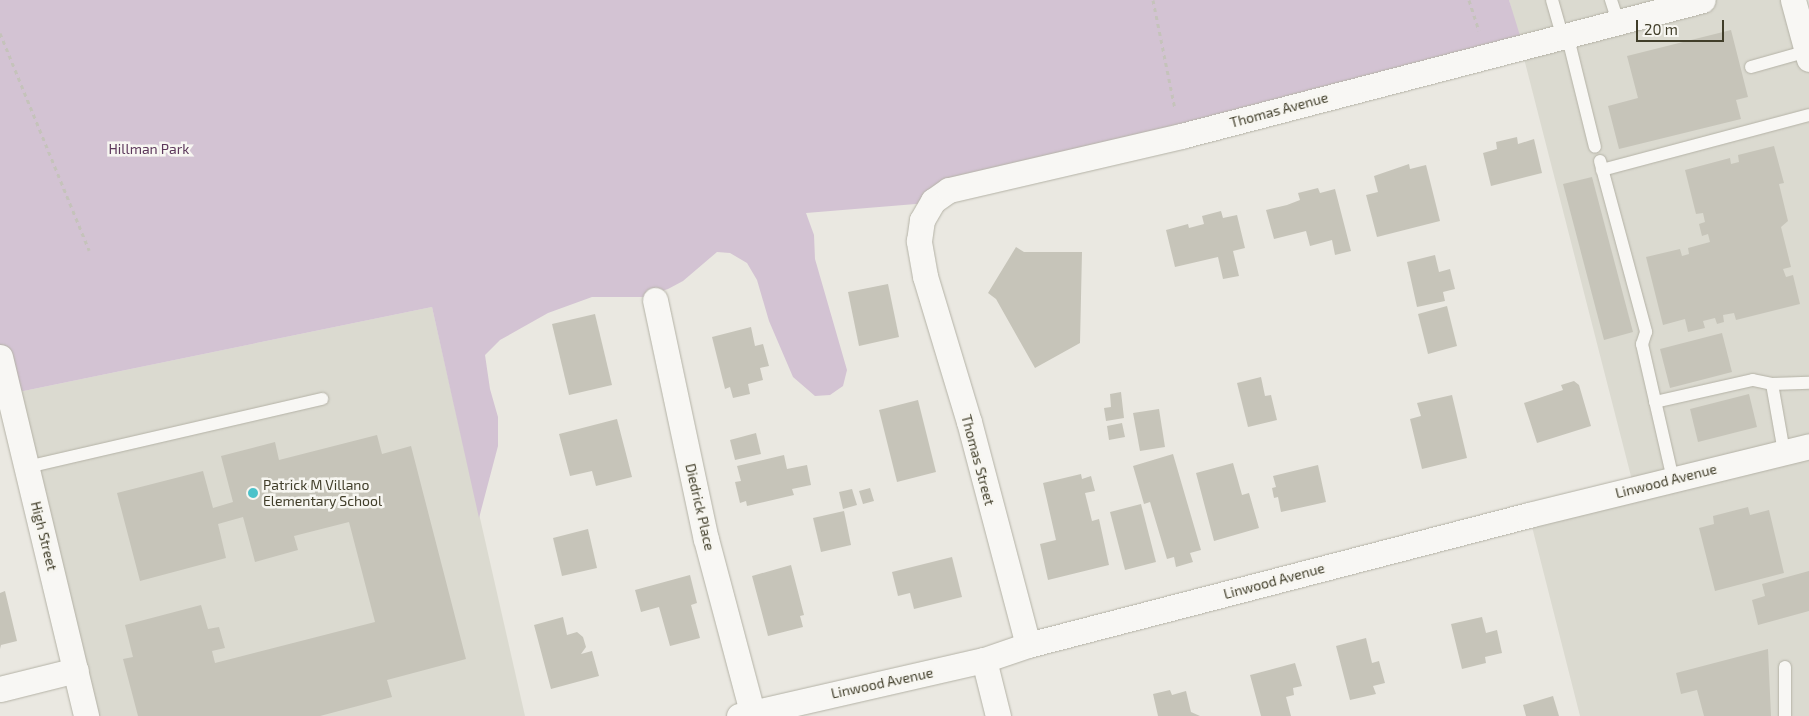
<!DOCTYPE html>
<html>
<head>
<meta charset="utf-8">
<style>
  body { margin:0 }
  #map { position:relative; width:1809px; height:716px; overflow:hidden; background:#eae8e1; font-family:"Exo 2",sans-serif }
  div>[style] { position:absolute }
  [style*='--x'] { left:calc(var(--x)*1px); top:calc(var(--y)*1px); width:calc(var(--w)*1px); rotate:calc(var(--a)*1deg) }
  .built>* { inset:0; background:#dbdad0 }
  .green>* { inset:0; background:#d3c3d3 }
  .building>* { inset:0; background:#c6c4b9 }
  .path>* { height:3px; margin-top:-1.5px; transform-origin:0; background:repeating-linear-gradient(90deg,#c5c3bb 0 4px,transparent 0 8px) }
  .roads { filter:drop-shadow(0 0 1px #b4b2a6) drop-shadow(0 0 1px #b4b2a6) }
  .service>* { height:12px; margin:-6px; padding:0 6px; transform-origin:6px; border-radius:6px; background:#f8f7f4 }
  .minor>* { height:25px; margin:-12.5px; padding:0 12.5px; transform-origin:12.5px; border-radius:12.5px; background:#f8f7f4 }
  .dots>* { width:14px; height:14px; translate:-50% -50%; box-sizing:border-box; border:2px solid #f7f6f1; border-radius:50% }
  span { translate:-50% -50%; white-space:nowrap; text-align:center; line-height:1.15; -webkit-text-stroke:5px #f7f6f1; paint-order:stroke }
  .street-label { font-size:14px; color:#413e2a }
  .park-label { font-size:14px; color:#5c385b }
  .poi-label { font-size:14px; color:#413e2a }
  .left { translate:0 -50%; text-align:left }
  .scale { position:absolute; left:1636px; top:20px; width:88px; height:22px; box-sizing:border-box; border:2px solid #413e2a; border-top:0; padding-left:6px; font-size:15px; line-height:18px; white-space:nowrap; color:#413e2a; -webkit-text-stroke:4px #f7f6f1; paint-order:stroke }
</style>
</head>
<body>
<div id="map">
  <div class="built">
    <div style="clip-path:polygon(1509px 0,1793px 0,1809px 59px,1809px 716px,1580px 716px,1529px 515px,1634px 488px)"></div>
    <div style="clip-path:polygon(432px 307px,525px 716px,87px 716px,9px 394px)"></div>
  </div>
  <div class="green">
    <div style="clip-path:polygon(0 0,1509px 0,1522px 42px,928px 203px,806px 213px,814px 235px,815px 259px,847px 370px,843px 386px,830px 395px,815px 396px,793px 377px,769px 321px,757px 280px,747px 263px,730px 253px,717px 252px,683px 281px,668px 289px,644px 297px,592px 297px,548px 313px,500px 340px,485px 355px,490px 389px,498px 417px,498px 446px,479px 518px,432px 307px,9px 394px,0 357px)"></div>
  </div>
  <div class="building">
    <div style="clip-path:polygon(1731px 30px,1748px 97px,1736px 100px,1741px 119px,1619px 149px,1608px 106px,1638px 98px,1627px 56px)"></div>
    <div style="clip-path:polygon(1517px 137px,1518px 144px,1534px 139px,1542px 173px,1491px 186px,1483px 153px,1497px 149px,1496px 142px)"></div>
    <div style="clip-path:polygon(1774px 146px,1784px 183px,1779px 184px,1788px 221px,1781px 227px,1791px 267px,1783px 269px,1786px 277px,1793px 275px,1800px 304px,1736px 320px,1734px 313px,1723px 315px,1724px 322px,1717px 324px,1715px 318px,1703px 321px,1705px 328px,1688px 332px,1685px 319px,1663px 325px,1646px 257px,1680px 249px,1682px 256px,1689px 254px,1688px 248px,1710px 242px,1708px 234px,1702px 236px,1699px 224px,1705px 222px,1703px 213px,1696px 214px,1685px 170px,1730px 158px,1731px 164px,1739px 162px,1738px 155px)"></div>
    <div style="clip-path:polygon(1409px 164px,1410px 169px,1426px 165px,1440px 221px,1377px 237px,1366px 195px,1378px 192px,1374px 176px)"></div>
    <div style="clip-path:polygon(1592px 177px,1633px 332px,1604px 340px,1563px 184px)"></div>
    <div style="clip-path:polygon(1318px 188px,1320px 193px,1335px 189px,1351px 251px,1335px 255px,1332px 240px,1310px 246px,1306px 231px,1274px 239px,1266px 210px,1287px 205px,1300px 200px,1298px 193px)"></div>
    <div style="clip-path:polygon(1221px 211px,1223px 218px,1237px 215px,1245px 248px,1233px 251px,1239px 276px,1223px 279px,1218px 257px,1175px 267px,1166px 230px,1188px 224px,1189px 228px,1204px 224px,1202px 216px)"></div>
    <div style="clip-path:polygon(1016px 247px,1024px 252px,1082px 252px,1080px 343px,1035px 368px,996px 299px,988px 293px)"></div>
    <div style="clip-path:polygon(1435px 255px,1439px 272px,1450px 269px,1455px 289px,1443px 292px,1445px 301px,1417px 307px,1407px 262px)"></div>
    <div style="clip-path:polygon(888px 284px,899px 337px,859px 346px,848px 292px)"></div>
    <div style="clip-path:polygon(1447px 306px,1457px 346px,1428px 354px,1418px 314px)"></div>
    <div style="clip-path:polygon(595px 314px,612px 385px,569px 395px,552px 324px)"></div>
    <div style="clip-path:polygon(751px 327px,755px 346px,763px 344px,769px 366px,760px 368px,763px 380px,748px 384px,750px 394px,733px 398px,730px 387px,725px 389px,712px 337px)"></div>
    <div style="clip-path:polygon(1722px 333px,1732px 372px,1670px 388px,1660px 349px)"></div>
    <div style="clip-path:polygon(1261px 377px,1265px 396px,1271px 395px,1277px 420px,1248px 427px,1237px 383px)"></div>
    <div style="clip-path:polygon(1574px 381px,1579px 385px,1591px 426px,1537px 443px,1524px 403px,1563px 390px,1561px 385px)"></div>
    <div style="clip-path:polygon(1121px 392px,1124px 418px,1106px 421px,1104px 408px,1111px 407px,1110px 394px)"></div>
    <div style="clip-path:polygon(1749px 394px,1757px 427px,1698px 442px,1690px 409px)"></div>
    <div style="clip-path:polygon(1452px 395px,1467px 458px,1422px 469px,1410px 419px,1421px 416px,1417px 403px)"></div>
    <div style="clip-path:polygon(918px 400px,936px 472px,897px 482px,879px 410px)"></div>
    <div style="clip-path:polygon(1159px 409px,1165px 447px,1140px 451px,1133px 413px)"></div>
    <div style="clip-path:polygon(617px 419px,632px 477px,596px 486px,592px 471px,570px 476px,559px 434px)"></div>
    <div style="clip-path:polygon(1122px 423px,1125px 437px,1109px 440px,1107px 426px)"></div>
    <div style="clip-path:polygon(756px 433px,761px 454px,735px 460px,730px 440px)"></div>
    <div style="clip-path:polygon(377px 435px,382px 454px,411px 446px,466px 659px,387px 680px,392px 697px,320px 716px,138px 716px,123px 659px,133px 657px,125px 625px,201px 605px,208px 629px,219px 627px,225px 648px,212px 651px,215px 663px,375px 622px,349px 522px,294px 536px,298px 550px,255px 562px,243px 517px,218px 524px,226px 558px,140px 581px,117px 493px,203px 471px,213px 508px,233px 502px,221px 456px,275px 442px,279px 460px)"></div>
    <div style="clip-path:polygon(1173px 454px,1201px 550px,1190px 553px,1193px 562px,1176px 567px,1174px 557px,1167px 559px,1150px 502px,1144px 504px,1133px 466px)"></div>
    <div style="clip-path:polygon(784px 455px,787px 469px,807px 465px,811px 485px,792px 489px,794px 495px,747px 506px,746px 501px,740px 503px,735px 482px,741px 481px,737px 466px)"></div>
    <div style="clip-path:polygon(1233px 463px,1242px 495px,1249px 493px,1259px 528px,1214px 541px,1196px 473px)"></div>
    <div style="clip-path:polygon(1318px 465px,1326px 502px,1281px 512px,1278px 497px,1274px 498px,1272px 488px,1276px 487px,1273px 476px)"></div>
    <div style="clip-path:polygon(1081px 474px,1082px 479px,1091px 476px,1095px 491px,1085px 493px,1092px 521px,1099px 519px,1109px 565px,1048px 580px,1040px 544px,1056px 540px,1043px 483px)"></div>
    <div style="clip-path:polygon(870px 488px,874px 501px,863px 504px,859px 491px)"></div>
    <div style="clip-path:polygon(852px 489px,857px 505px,843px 509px,839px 492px)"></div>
    <div style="clip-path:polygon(1141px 504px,1156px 562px,1125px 570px,1110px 512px)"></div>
    <div style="clip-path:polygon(1748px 507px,1750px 515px,1769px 510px,1784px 573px,1715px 591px,1699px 528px,1714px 524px,1713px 516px)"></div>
    <div style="clip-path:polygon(844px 511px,851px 545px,821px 552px,813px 518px)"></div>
    <div style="clip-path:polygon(588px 529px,597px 568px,562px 576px,553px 538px)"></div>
    <div style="clip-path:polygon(952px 557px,962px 597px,914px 609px,910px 593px,898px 596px,892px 572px)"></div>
    <div style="clip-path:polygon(791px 565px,804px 615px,800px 616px,803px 627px,768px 636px,752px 576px)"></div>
    <div style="clip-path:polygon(1809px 571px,1809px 611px,1758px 625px,1752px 600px,1765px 596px,1762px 584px)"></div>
    <div style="clip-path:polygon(690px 575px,697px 603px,691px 605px,700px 638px,670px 646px,659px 607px,641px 612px,635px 590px)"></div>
    <div style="clip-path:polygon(5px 591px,17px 641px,1px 645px,0 649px,0 593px)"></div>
    <div style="clip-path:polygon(563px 617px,567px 635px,577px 632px,583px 637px,586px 647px,581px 654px,592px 651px,599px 676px,551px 689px,534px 625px)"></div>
    <div style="clip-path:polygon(1482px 617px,1486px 633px,1497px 630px,1502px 653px,1485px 657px,1486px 663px,1462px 669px,1451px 624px)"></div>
    <div style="clip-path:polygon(1366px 638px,1372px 663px,1379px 661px,1385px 683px,1373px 686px,1376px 694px,1350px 700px,1336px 646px)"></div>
    <div style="clip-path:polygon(1768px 649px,1771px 716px,1704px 716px,1697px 690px,1681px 694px,1676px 673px)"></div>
    <div style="clip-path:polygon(1295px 663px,1302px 686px,1293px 688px,1294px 695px,1286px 697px,1291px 716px,1261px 716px,1250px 675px)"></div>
    <div style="clip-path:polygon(1170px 690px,1172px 695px,1186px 691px,1191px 712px,1200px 716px,1158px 716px,1153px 694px)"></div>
    <div style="clip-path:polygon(1553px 696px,1559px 716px,1526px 716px,1523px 705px)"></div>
  </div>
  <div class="path">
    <div style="--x:1153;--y:0;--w:111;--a:78.6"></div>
    <div style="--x:1469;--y:0;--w:32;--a:72"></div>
    <div style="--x:0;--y:33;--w:235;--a:67.7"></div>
  </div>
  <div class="roads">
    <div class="service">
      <div style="--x:1552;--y:0;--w:37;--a:74"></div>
      <div style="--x:1611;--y:0;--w:22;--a:72"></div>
      <div style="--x:1567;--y:34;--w:116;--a:76.1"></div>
      <div style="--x:1751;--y:67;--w:59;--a:-15.7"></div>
      <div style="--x:1600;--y:161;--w:177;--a:74.9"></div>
      <div style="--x:1646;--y:332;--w:13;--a:108"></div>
      <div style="--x:1642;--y:344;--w:139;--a:77.1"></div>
      <div style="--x:1602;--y:170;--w:214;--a:-14.9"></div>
      <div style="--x:1655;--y:402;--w:100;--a:-12.7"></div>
      <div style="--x:1753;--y:380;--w:19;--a:12"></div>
      <div style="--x:1784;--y:452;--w:69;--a:-100"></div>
      <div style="--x:1772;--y:384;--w:37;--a:-2"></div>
      <div style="--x:27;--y:467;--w:303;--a:-13"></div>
      <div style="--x:1785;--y:667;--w:49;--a:90"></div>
    </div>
    <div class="minor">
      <div style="--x:1793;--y:0;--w:61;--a:74.8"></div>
      <div style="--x:655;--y:300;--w:244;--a:78"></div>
      <div style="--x:706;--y:539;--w:179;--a:75.1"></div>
      <div style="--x:0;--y:357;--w:369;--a:76.5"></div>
      <div style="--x:1028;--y:645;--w:231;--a:-104.8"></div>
      <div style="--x:969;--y:422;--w:152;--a:-106.8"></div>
      <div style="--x:925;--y:276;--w:36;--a:-100"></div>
      <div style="--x:919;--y:241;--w:21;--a:-82"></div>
      <div style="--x:922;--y:220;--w:22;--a:-60"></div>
      <div style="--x:933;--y:201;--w:19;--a:-35"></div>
      <div style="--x:949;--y:190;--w:238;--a:-13.1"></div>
      <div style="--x:1181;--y:136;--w:539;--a:-14.6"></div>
      <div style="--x:984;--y:660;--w:58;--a:76"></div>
      <div style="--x:0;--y:689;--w:78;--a:-14"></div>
      <div style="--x:739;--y:716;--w:251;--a:-12.9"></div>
      <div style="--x:984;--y:660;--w:46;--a:-18.8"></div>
      <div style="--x:1028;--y:645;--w:518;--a:-14.55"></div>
      <div style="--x:1529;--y:515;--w:288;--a:-13.8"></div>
    </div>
  </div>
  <div class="dots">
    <div style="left:253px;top:493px;background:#4bc2ca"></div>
  </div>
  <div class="street-label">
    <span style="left:1279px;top:110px;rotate:-15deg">Thomas Avenue</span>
    <span style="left:978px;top:460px;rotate:75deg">Thomas Street</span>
    <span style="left:1666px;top:481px;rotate:-14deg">Linwood Avenue</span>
    <span style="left:700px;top:507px;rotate:77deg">Diedrick Place</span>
    <span style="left:44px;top:536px;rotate:76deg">High Street</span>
    <span style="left:1274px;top:581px;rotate:-15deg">Linwood Avenue</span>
    <span style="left:882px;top:683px;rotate:-12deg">Linwood Avenue</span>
  </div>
  <div class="park-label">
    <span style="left:149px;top:149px">Hillman Park</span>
  </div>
  <div class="poi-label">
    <span class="left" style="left:263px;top:493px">Patrick M Villano<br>Elementary School</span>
  </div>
  <div class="scale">20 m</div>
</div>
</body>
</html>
